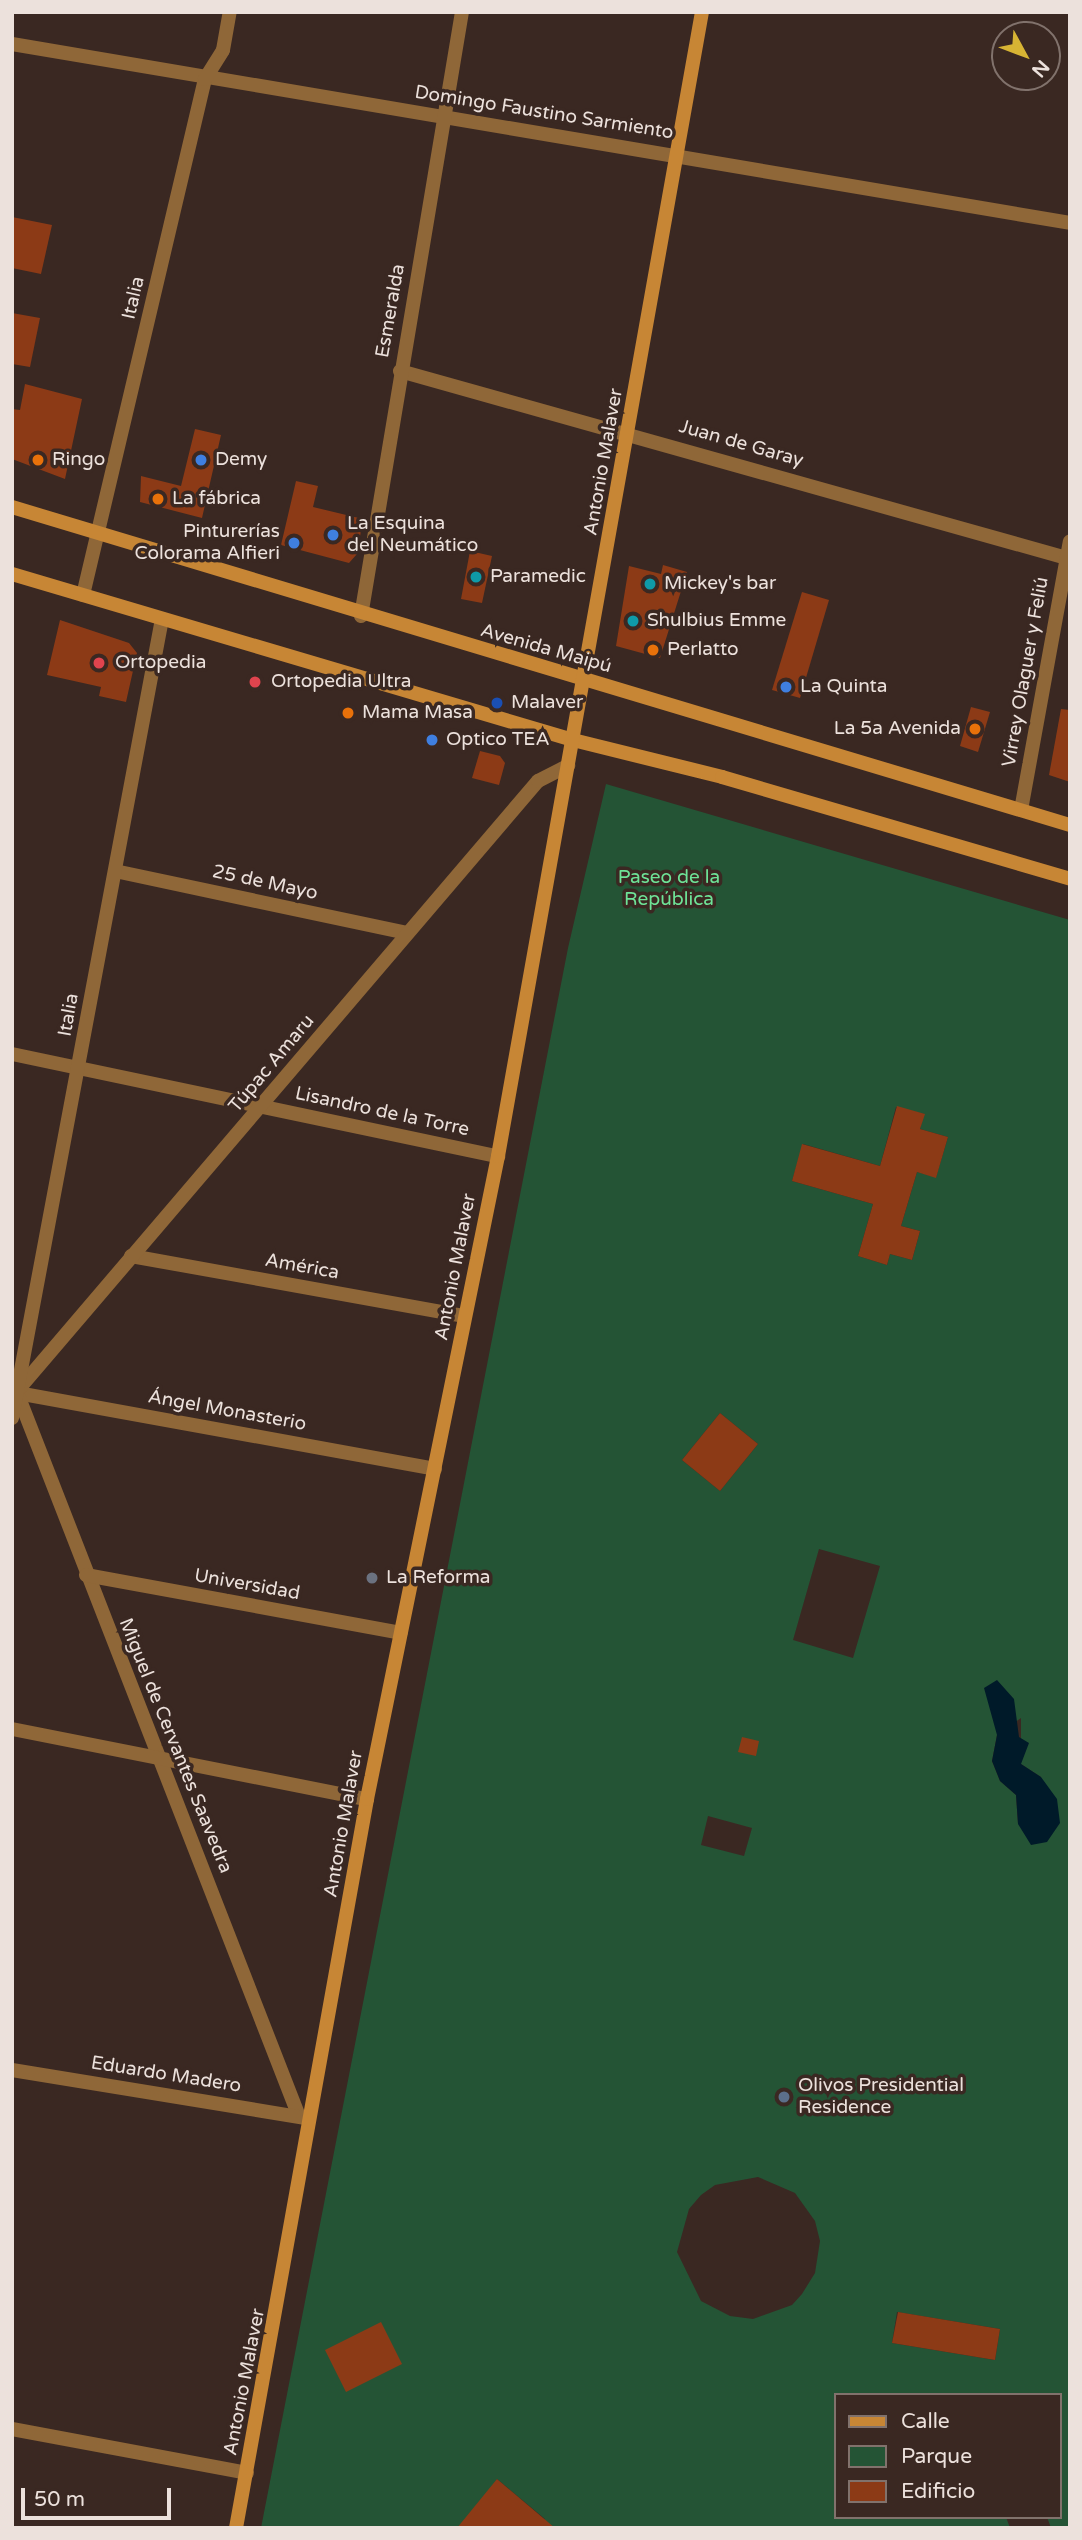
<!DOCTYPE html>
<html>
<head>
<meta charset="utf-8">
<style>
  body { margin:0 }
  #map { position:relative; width:1082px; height:2540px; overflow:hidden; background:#3a2822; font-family:"Varela Round",sans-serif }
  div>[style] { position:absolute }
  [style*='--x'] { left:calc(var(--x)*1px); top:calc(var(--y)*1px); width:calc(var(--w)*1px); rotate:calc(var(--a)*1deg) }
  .green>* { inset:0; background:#245435 }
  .water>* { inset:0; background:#001a29 }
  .building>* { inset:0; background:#8c3a16 }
  .street>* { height:14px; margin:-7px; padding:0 7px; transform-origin:7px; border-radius:7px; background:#8f6738 }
  .secondary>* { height:14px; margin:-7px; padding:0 7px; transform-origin:7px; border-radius:7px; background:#c78635 }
  .dots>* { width:19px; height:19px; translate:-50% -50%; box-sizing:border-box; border:4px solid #3a2822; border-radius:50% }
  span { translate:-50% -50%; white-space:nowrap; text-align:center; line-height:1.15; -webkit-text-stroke:7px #3a2822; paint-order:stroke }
  .street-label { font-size:19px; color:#ece1dc }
  .poi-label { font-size:19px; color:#ece1dc }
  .left { translate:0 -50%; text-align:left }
  .right { translate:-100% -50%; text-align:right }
  .park-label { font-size:19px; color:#6ee397 }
  .frame { position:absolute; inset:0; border:14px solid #ece1dc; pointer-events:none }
  .legend { position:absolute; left:834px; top:2393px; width:228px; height:126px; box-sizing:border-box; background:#3a2822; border:2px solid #81726c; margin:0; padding:9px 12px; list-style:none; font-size:21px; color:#ece1dc }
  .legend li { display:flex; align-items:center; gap:14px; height:35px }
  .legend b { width:35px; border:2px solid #81726c }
  .north { position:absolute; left:991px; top:21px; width:70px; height:70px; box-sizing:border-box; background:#3a2822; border:2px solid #81726c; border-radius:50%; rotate:131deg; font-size:19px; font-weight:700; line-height:28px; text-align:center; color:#ece1dc }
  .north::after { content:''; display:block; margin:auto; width:24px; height:32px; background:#d7b434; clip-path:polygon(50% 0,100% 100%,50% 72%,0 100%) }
  .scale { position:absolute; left:21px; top:2488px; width:150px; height:32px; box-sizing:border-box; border:4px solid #ece1dc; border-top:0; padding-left:9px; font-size:21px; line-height:24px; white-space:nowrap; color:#ece1dc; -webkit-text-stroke:5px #3a2822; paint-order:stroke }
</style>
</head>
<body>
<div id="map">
  <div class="green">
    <div style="clip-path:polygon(evenodd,606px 784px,1070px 920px,1070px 2528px,1051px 2528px,1047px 2517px,1059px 2517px,1059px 2395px,835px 2395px,835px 2517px,1006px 2517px,1010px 2528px,539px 2528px,545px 2519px,497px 2479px,483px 2528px,261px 2528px,568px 948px,606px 784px,896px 1107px,924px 1114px,920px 1129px,948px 1137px,936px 1177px,917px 1172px,901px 1226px,920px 1231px,912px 1260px,890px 1254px,887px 1265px,858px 1256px,873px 1204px,792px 1181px,803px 1144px,880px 1166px,896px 1107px,606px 784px,720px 1413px,758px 1444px,720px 1491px,682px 1460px,720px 1413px,606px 784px,819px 1549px,880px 1566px,853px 1658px,793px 1640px,819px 1549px,606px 784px,1021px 1718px,1021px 1764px,1041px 1777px,1018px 1824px,1016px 1795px,1000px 1781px,992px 1761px,997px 1735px,1021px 1718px,606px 784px,708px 1816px,752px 1828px,744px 1856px,701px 1845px,708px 1816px,606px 784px,758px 2177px,795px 2193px,815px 2221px,820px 2241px,815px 2273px,802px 2294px,792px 2305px,753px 2319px,730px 2316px,701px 2301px,677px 2252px,689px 2209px,701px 2195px,715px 2185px,758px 2177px,606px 784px,897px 2312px,1000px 2329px,995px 2360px,892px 2343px,897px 2312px)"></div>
  </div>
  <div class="water">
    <div style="clip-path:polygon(997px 1680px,1014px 1699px,1019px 1737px,1029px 1743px,1021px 1764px,1041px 1777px,1057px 1799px,1060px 1823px,1047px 1842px,1031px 1845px,1018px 1824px,1016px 1795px,1000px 1781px,992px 1761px,997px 1735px,984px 1688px)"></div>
  </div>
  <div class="building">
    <div style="clip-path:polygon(12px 217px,52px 225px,41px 274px,12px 268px)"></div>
    <div style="clip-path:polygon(12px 313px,40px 318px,30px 367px,12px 364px)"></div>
    <div style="clip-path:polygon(25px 384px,82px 399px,65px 479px,12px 459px,12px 409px,20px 410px)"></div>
    <div style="clip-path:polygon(195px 429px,221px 435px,202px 518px,140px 502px,141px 476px,181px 486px)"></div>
    <div style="clip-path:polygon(296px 481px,318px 486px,313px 507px,363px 519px,357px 554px,349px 563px,281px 545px)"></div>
    <div style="clip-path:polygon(470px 551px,492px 556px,482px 603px,461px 599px)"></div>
    <div style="clip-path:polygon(663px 565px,687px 572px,660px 658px,616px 646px,629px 566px,661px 574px)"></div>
    <div style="clip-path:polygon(802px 592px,829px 600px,800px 698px,772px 690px)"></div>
    <div style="clip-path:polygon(60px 620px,129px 643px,137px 653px,126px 702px,99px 696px,101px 687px,47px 675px)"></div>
    <div style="clip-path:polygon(971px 707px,990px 712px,978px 752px,960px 746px)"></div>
    <div style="clip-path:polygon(1061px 709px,1070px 710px,1070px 782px,1049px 775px)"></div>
    <div style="clip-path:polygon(480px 751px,500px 756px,505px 763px,499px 785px,472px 778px)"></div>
    <div style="clip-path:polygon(897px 1106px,925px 1114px,920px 1129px,948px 1137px,936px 1178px,917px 1172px,901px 1226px,920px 1231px,912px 1260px,890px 1254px,887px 1265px,858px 1256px,873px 1204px,792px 1181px,802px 1144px,880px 1166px)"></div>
    <div style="clip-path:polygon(720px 1413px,758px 1444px,720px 1491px,682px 1460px)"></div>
    <div style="clip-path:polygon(742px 1737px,759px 1741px,756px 1756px,738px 1752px)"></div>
    <div style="clip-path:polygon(898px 2312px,1000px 2329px,995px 2360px,892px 2343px)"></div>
    <div style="clip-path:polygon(381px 2322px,402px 2364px,346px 2392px,325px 2350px)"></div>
    <div style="clip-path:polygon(497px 2479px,555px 2528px,457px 2528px)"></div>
  </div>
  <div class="street">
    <div style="--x:12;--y:44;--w:1073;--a:9.6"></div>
    <div style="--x:400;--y:371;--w:696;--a:15.67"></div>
    <div style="--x:83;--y:595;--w:530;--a:-76.7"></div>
    <div style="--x:205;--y:79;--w:34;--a:-58"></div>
    <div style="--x:223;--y:50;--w:39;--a:-80"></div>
    <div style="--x:361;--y:616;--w:612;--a:-80.51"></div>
    <div style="--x:1021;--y:810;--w:273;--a:-79.7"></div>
    <div style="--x:115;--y:871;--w:298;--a:12"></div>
    <div style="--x:12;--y:1054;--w:497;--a:11.9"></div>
    <div style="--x:131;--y:1256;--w:339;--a:10.2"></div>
    <div style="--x:12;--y:1392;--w:430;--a:10.3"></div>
    <div style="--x:18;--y:1395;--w:772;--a:68.72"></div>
    <div style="--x:12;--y:1397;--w:810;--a:-49.51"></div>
    <div style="--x:538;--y:781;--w:34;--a:-27"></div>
    <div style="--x:12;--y:1418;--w:813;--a:-79.37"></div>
    <div style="--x:86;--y:1575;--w:320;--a:10.4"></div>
    <div style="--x:12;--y:1729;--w:362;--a:11.2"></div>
    <div style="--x:12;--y:2070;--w:296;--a:9.3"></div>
    <div style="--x:12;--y:2429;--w:239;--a:10.6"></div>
  </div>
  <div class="secondary">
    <div style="--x:12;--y:507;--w:1105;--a:16.73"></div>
    <div style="--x:12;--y:574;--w:585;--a:16.48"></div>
    <div style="--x:573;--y:740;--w:154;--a:13.9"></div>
    <div style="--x:722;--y:777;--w:363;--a:16.3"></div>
    <div style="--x:236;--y:2528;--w:741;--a:-79.81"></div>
    <div style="--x:367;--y:1799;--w:656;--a:-78.48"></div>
    <div style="--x:498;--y:1156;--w:1162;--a:-79.89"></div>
  </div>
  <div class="dots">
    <div style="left:38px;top:460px;background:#e8710a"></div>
    <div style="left:201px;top:460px;background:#3f7fe0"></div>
    <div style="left:158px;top:499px;background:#e8710a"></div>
    <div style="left:333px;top:535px;background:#3f7fe0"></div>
    <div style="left:294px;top:543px;background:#3f7fe0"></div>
    <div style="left:476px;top:577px;background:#0f9aa8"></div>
    <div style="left:650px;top:584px;background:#0f9aa8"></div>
    <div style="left:633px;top:621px;background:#0f9aa8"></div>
    <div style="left:653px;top:650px;background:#e8710a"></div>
    <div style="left:99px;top:663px;background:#e0444e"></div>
    <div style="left:255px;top:682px;background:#e0444e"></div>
    <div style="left:786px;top:687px;background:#3f7fe0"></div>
    <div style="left:497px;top:703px;background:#1a4fb4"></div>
    <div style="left:348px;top:713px;background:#e8710a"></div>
    <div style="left:975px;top:729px;background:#e8710a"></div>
    <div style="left:432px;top:740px;background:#3f7fe0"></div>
    <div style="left:372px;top:1578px;background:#6b7280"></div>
    <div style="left:784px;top:2097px;background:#5c6f8a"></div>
  </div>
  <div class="street-label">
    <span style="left:544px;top:113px;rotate:9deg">Domingo Faustino Sarmiento</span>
    <span style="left:134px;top:298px;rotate:-77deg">Italia</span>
    <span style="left:391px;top:311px;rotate:-80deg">Esmeralda</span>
    <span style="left:741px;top:444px;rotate:16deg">Juan de Garay</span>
    <span style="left:604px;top:462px;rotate:-80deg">Antonio Malaver</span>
    <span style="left:546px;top:649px;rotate:16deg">Avenida Maipú</span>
    <span style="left:1026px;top:672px;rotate:-80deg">Virrey Olaguer y Feliú</span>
    <span style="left:265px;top:883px;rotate:12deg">25 de Mayo</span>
    <span style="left:69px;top:1015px;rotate:-80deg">Italia</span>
    <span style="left:272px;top:1064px;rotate:-50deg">Túpac Amaru</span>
    <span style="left:382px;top:1112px;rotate:12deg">Lisandro de la Torre</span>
    <span style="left:302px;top:1267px;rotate:10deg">América</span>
    <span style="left:456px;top:1267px;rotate:-79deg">Antonio Malaver</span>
    <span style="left:227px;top:1411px;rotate:10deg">Ángel Monasterio</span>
    <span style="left:247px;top:1585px;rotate:10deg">Universidad</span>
    <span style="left:175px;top:1746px;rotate:68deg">Miguel de Cervantes Saavedra</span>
    <span style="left:344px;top:1824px;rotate:-80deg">Antonio Malaver</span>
    <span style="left:166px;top:2075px;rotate:9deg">Eduardo Madero</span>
    <span style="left:245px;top:2382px;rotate:-79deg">Antonio Malaver</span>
  </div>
  <div class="poi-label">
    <span class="left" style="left:52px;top:460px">Ringo</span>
    <span class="left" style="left:215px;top:460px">Demy</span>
    <span class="left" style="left:172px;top:499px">La fábrica</span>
    <span class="left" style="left:347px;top:535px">La Esquina<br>del Neumático</span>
    <span class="right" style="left:280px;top:543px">Pinturerías<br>Colorama Alfieri</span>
    <span class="left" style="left:490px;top:577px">Paramedic</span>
    <span class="left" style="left:664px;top:584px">Mickey's bar</span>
    <span class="left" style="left:647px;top:621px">Shulbius Emme</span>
    <span class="left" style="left:667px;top:650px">Perlatto</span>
    <span class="left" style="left:115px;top:663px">Ortopedia</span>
    <span class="left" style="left:271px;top:682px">Ortopedia Ultra</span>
    <span class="left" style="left:800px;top:687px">La Quinta</span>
    <span class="left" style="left:511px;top:703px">Malaver</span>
    <span class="left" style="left:362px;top:713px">Mama Masa</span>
    <span class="right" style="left:961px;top:729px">La 5a Avenida</span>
    <span class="left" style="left:446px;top:740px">Optico TEA</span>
    <span class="left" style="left:386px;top:1578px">La Reforma</span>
    <span class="left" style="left:798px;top:2097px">Olivos Presidential<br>Residence</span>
  </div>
  <div class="park-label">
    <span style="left:669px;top:889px">Paseo de la<br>República</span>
  </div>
  <div class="frame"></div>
  <ul class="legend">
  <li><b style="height:9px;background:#c78635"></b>Calle</li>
  <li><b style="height:19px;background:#245435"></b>Parque</li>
  <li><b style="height:19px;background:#8c3a16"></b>Edificio</li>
  </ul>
  <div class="north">N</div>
  <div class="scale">50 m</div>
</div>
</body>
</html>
